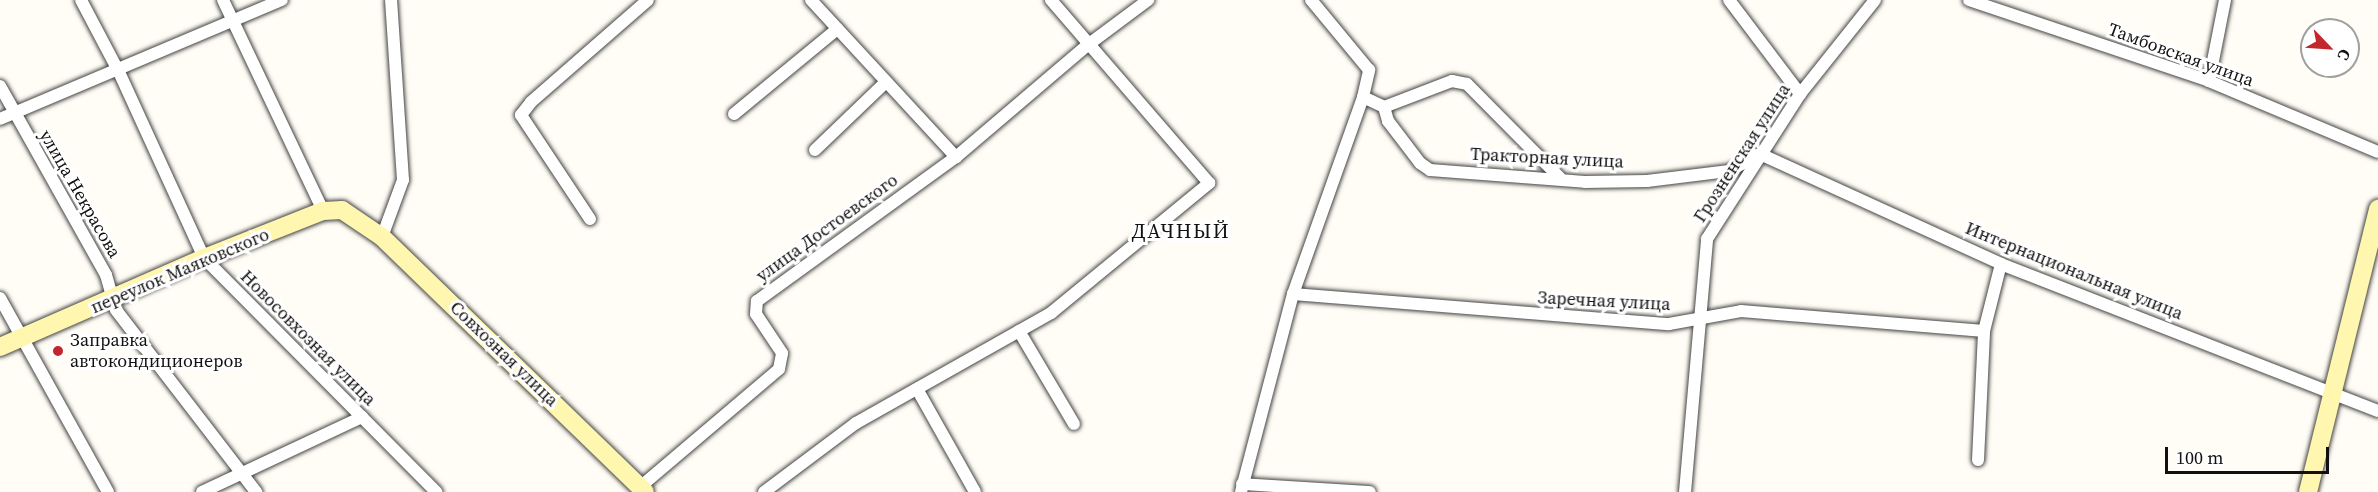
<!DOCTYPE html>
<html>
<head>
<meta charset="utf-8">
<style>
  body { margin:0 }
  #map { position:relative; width:2378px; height:492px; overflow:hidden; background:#fffdf5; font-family:"Source Serif 4",serif }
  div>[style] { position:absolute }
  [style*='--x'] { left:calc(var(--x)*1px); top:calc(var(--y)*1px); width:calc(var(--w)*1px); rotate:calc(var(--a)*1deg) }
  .roads { filter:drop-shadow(0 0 2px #444) drop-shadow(0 0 2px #444) }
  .street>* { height:12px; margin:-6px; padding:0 6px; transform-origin:6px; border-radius:6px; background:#fff }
  .secondary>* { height:18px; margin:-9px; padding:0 9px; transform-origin:9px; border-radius:9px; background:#fff6b0 }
  .dots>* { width:16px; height:16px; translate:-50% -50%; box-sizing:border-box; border:3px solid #fff; border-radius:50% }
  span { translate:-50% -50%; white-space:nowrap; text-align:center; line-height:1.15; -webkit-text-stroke:6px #fff; paint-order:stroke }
  .street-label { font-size:18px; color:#111 }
  .poi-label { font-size:18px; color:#111 }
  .left { translate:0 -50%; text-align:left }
  .neighbourhood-label { font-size:20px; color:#111; letter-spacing:1.5px }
  .north { position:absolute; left:2300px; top:18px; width:60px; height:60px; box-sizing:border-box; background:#fff; border:2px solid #a0a0a0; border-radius:50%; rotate:115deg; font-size:16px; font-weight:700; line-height:24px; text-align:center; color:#111 }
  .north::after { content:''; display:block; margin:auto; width:21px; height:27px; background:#c4262e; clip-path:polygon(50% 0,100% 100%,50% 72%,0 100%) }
  .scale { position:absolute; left:2165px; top:447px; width:164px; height:27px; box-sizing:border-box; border:3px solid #111; border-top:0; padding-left:8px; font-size:18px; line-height:21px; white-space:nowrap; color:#111; -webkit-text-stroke:4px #fff; paint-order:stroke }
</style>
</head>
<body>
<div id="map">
  <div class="roads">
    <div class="street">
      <div style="--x:81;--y:0;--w:81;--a:62.2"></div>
      <div style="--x:119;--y:72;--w:205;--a:65.4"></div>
      <div style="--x:204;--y:258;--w:330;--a:45.2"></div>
      <div style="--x:223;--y:0;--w:233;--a:64.6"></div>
      <div style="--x:811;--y:0;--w:214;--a:47.3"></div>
      <div style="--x:1729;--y:0;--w:118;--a:52.9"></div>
      <div style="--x:1969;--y:0;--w:253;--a:18.6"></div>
      <div style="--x:2209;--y:81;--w:183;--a:22.8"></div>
      <div style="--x:2209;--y:81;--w:83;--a:-78.8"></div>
      <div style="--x:0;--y:86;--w:217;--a:60.7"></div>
      <div style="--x:106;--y:275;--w:36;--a:74"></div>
      <div style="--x:116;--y:310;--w:230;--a:52.4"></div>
      <div style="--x:1363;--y:97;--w:23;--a:25"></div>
      <div style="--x:1384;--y:107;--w:15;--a:74"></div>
      <div style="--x:1388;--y:121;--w:53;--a:52.7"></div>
      <div style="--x:1420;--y:163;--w:12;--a:35"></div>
      <div style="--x:1430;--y:170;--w:155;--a:4.4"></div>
      <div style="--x:1585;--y:182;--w:62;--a:-0.9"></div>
      <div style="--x:1647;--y:181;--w:83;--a:-7"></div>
      <div style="--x:1729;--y:171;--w:35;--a:-29"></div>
      <div style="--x:1760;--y:154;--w:265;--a:24.5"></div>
      <div style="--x:2001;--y:264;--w:405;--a:21.3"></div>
      <div style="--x:1384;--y:107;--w:73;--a:-20.9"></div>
      <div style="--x:1452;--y:81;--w:15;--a:11"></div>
      <div style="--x:1467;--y:84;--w:132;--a:45.3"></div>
      <div style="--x:734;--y:114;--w:134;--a:-39.5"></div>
      <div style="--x:0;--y:119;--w:306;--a:-22.9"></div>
      <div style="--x:815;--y:150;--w:98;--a:-43.8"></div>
      <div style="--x:590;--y:219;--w:125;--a:-123.6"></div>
      <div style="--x:521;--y:115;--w:16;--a:-52"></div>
      <div style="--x:531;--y:102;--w:155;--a:-41.1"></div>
      <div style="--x:382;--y:237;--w:61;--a:-69.8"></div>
      <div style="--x:403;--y:180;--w:180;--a:-93.8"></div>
      <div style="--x:1293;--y:294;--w:377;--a:4.6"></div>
      <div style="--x:1669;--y:324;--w:73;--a:-10.2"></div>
      <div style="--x:1741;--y:311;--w:244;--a:4.7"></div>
      <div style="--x:0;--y:298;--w:222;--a:60.9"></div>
      <div style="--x:1019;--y:331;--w:108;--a:59.4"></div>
      <div style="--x:917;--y:389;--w:118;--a:60.6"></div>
      <div style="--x:1978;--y:460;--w:129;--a:-87.3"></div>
      <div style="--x:1984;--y:331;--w:69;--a:-75.8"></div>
      <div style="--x:1242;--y:484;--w:128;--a:3.6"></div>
      <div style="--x:640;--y:487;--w:182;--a:-40.3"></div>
      <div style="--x:779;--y:369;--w:16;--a:-79"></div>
      <div style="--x:782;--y:353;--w:47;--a:-123.7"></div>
      <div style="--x:756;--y:314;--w:13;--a:-86"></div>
      <div style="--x:757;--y:301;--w:246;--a:-35.9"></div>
      <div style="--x:956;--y:157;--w:175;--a:-40.4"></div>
      <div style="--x:1089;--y:44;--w:74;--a:-36.7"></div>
      <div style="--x:202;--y:492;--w:177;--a:-25.1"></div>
      <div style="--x:764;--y:492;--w:115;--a:-36.9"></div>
      <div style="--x:856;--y:423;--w:224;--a:-29.4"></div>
      <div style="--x:1051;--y:313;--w:205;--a:-39.4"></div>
      <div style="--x:1209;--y:183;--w:242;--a:-130.8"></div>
      <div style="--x:1241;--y:492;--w:205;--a:-75.3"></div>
      <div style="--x:1293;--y:294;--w:209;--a:-70.4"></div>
      <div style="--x:1363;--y:97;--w:28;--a:-77"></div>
      <div style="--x:1369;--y:70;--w:91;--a:-129.6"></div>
      <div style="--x:1685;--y:492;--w:254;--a:-85"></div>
      <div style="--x:1707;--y:239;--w:172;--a:-57.3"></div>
      <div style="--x:1800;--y:94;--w:120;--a:-51.4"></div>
    </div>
    <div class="secondary">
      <div style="--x:0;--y:347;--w:223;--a:-23.6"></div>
      <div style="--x:204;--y:258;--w:128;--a:-21.6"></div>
      <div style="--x:323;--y:211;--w:19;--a:-3"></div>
      <div style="--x:342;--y:210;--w:48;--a:34"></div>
      <div style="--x:382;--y:237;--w:366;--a:44.1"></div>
      <div style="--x:2308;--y:492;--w:292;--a:-76.1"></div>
    </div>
  </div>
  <div class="dots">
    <div style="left:58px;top:351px;background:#c4262e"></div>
  </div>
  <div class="street-label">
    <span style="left:2181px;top:55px;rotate:20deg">Тамбовская улица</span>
    <span style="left:1742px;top:153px;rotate:-57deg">Грозненская улица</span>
    <span style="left:1547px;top:158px;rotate:3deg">Тракторная улица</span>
    <span style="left:80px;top:194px;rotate:60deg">улица Некрасова</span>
    <span style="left:827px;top:228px;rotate:-36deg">улица Достоевского</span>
    <span style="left:180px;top:271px;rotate:-23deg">переулок Маяковского</span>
    <span style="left:2074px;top:271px;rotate:22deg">Интернациональная улица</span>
    <span style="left:1604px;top:301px;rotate:3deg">Заречная улица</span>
    <span style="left:308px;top:338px;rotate:45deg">Новосовхозная улица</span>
    <span style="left:504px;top:354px;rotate:44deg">Совхозная улица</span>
  </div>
  <div class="poi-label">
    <span class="left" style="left:70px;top:351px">Заправка<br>автокондиционеров</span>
  </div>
  <div class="neighbourhood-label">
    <span style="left:1181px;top:231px">ДАЧНЫЙ</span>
  </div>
  <div class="north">С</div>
  <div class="scale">100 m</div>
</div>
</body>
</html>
